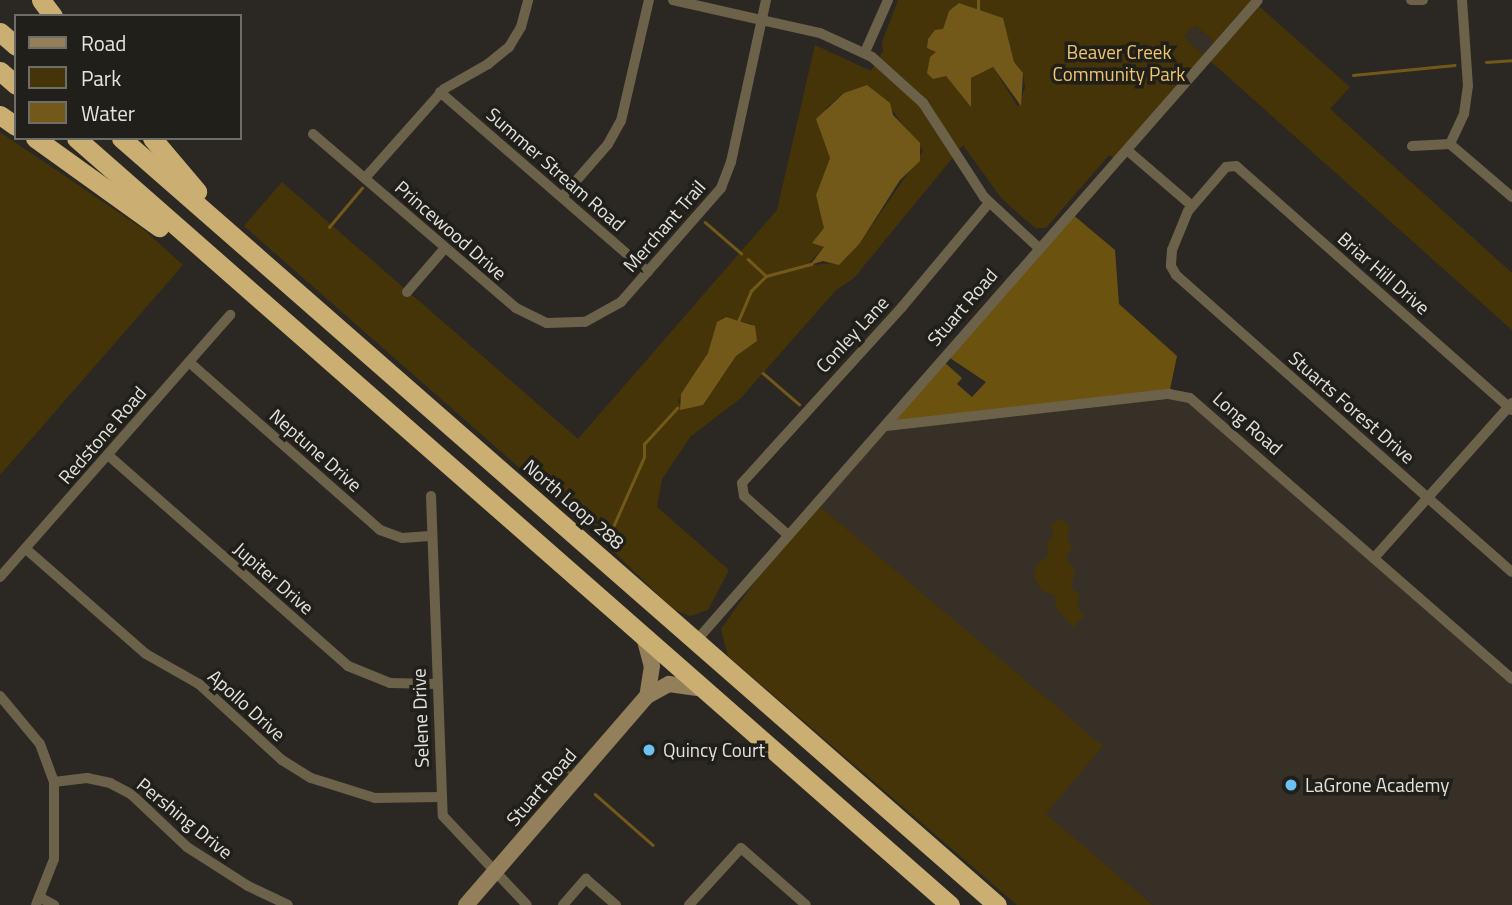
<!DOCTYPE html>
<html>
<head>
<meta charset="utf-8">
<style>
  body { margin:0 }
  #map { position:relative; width:1512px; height:905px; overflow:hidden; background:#2b2823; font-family:"Titillium Web",sans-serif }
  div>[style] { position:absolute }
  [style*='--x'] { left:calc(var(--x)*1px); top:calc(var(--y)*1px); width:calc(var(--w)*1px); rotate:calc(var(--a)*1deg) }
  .built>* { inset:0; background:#363026 }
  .green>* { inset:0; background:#463409 }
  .forest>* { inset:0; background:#6c520f }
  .water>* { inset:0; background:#735919 }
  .stream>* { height:2.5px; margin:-1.25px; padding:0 1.25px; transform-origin:1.25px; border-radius:1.25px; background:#735919 }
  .street>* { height:10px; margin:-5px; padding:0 5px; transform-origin:5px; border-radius:5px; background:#6c6149 }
  .secondary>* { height:16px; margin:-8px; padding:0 8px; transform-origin:8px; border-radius:8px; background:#93805a }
  .highway>* { height:19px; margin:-9.5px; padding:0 9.5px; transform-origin:9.5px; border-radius:9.5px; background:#cbae71 }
  .dots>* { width:19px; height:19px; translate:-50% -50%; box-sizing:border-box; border:4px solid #211f1a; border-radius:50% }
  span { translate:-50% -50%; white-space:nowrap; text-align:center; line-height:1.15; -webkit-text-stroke:7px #211f1a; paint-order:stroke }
  .park-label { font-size:19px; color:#efc66f }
  .street-label { font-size:19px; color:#e5e3df }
  .poi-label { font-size:19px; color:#e5e3df }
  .left { translate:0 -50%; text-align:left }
  .legend { position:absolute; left:14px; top:14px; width:228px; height:126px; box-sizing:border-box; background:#211f1a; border:2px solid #6f6d69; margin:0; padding:9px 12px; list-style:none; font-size:21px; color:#e5e3df }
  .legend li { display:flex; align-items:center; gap:14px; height:35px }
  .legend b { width:35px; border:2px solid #6f6d69 }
</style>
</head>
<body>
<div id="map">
  <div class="built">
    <div style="clip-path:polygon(1195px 25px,1218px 45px,1207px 58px,1184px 37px)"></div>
    <div style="clip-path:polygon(1183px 395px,1512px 679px,1512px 905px,1153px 905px,1045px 814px,1102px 746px,817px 504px,886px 426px)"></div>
  </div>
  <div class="green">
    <div style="clip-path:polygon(evenodd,898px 0,1252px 0,1350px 87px,1330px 109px,1512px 273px,1512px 330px,1207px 58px,1117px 161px,1109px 155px,1046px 228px,1035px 228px,1002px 199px,963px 145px,854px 278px,836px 290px,741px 398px,691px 436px,662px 479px,657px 507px,729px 570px,708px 610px,690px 616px,673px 609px,604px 542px,244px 226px,282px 182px,578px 439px,777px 210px,815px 45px,871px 71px,883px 51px,882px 42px,898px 0,959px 3px,1003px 18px,1014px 62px,1023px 73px,1025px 88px,1018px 107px,993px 67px,971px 78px,969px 103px,946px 76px,927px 73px,937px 52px,927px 45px,928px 39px,943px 29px,949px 11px,959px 3px,898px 0,1195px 25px,1218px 45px,1207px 58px,1184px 37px,1195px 25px,898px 0,867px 85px,883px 98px,923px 151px,860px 243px,834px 263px,813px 265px,810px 262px,824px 247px,813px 243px,823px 234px,825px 224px,816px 195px,830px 158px,827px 140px,820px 132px,826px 108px,844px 93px,867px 85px,898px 0,723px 317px,752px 324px,753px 343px,736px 356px,703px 405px,682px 408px,678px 401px,708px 353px,723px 317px)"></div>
    <div style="clip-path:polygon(0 132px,143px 229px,183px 265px,0 475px)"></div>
    <div style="clip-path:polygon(817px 504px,1103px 746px,1046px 814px,1153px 905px,1017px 905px,728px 656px,721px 629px,788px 535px)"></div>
    <div style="clip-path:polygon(1060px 519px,1070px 526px,1067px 536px,1072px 548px,1066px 558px,1075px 571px,1071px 588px,1079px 594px,1078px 608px,1084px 616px,1073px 627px,1056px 608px,1055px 595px,1042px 591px,1034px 576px,1037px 564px,1049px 555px,1046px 543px,1053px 535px,1052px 524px)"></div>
  </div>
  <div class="forest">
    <div style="clip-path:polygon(1072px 214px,1115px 250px,1119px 304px,1177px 356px,1169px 394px,886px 426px,943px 361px,962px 378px,957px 384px,972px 397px,986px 382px,947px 356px)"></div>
  </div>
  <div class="water">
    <div style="clip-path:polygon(959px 3px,1003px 18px,1014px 62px,1023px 73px,1021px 106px,993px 67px,971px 78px,971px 107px,946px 76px,933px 79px,927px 73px,930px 57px,936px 52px,927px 48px,928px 39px,935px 30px,943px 29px,949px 11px)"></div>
    <div style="clip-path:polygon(867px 85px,890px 103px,893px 115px,920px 143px,920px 161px,900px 180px,860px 243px,839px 265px,823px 261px,810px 265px,824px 247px,812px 243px,824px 228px,816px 195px,830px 158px,816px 119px,844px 93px)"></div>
    <div style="clip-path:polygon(726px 317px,755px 326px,757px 341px,736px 356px,703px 405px,680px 410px,681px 394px,708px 353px,717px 322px)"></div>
  </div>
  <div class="stream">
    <div style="--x:978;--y:10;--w:10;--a:-90"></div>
    <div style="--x:1486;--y:62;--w:26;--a:-4"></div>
    <div style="--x:1353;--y:75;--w:102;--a:-5.6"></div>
    <div style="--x:705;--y:222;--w:48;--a:40.7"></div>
    <div style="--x:329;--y:227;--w:51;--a:-49.8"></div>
    <div style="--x:748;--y:259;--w:25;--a:43"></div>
    <div style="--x:737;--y:324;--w:36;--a:-67"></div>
    <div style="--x:751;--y:291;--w:21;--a:-45"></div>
    <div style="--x:766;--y:276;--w:47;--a:-14.9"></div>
    <div style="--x:763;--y:373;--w:48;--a:40.7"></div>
    <div style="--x:609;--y:536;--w:86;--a:-66.1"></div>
    <div style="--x:644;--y:457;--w:13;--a:-90"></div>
    <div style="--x:644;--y:444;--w:49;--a:-47.5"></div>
    <div style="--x:566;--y:769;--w:4;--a:45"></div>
    <div style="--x:595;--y:794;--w:77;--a:41.3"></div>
  </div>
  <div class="street">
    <div style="--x:673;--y:0;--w:151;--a:12.7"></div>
    <div style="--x:820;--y:33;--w:57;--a:24.8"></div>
    <div style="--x:872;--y:57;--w:69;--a:42"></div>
    <div style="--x:923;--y:103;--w:112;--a:57"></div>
    <div style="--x:984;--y:197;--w:76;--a:42.9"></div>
    <div style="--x:1411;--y:0;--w:12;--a:0"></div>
    <div style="--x:865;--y:52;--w:57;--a:-66.1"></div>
    <div style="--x:440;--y:92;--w:275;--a:40.9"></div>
    <div style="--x:313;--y:134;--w:267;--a:40.6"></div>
    <div style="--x:516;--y:308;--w:34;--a:26"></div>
    <div style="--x:547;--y:323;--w:38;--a:-2"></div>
    <div style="--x:585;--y:322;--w:41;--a:-29.1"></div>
    <div style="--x:621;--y:302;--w:152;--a:-48.7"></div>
    <div style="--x:721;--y:188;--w:28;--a:-69"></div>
    <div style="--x:731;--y:162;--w:166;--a:-77.8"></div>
    <div style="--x:1450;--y:144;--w:33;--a:-65"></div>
    <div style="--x:1464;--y:114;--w:28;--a:-82"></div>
    <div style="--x:1468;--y:86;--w:86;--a:-94"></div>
    <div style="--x:1412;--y:146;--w:38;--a:-3"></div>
    <div style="--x:1450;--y:144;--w:82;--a:40.5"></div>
    <div style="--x:1127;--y:150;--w:84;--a:40.7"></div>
    <div style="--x:365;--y:178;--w:119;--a:-48.4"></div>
    <div style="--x:444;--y:89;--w:51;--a:-29.6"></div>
    <div style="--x:488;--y:64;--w:27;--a:-39"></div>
    <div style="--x:509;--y:47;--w:23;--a:-59"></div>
    <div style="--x:521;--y:27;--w:28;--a:-75"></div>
    <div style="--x:562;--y:197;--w:70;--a:-49"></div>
    <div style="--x:608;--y:144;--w:26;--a:-61"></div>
    <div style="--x:621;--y:121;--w:124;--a:-77"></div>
    <div style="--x:407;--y:292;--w:58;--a:-49.2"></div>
    <div style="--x:189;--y:362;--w:254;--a:41.3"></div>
    <div style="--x:380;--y:530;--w:23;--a:20"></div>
    <div style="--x:402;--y:538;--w:28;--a:-4"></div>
    <div style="--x:1512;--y:410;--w:368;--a:-138.5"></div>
    <div style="--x:1236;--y:166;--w:10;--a:174"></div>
    <div style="--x:1226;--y:167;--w:58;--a:130.8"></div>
    <div style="--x:1188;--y:211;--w:42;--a:112.3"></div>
    <div style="--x:1172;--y:250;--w:16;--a:94"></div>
    <div style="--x:1171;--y:266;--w:10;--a:61"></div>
    <div style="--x:1176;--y:275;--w:448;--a:41.5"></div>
    <div style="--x:886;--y:426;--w:285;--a:-6.5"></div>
    <div style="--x:1169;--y:394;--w:21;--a:11"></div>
    <div style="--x:1190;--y:398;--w:427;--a:41.1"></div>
    <div style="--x:108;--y:455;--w:320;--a:41.3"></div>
    <div style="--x:348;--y:666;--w:45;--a:22"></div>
    <div style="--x:390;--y:683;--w:47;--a:1.2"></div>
    <div style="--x:431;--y:496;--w:320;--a:87.9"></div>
    <div style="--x:443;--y:816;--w:122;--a:46.7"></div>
    <div style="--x:788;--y:535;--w:59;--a:-138.4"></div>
    <div style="--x:744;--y:496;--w:13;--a:-99"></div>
    <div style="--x:742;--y:483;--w:238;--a:-47.7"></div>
    <div style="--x:902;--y:307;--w:136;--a:-50.1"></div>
    <div style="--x:26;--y:549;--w:159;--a:41.2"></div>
    <div style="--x:146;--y:654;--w:61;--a:29.5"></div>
    <div style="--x:199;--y:684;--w:113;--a:42.5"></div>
    <div style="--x:282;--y:760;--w:34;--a:32"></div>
    <div style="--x:311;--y:778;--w:67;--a:17.4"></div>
    <div style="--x:375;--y:798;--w:65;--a:-0.9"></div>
    <div style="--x:1374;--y:558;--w:208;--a:-48.3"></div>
    <div style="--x:0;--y:577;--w:349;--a:-48.7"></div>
    <div style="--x:696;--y:641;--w:852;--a:-48.76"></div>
    <div style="--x:0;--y:696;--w:62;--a:50.2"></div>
    <div style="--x:40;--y:744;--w:40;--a:69.8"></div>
    <div style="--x:54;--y:782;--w:77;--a:90"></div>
    <div style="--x:54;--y:859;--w:49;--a:111.4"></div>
    <div style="--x:54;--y:782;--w:33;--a:-7"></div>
    <div style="--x:87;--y:778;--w:24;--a:12"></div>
    <div style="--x:110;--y:783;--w:24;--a:28"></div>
    <div style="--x:131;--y:794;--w:77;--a:43.4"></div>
    <div style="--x:187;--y:847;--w:72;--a:32.6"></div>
    <div style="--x:248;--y:886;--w:44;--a:25.4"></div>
    <div style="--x:41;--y:898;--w:15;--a:28"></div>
    <div style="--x:563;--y:905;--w:35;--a:-49"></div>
    <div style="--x:586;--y:879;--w:40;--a:41"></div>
    <div style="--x:689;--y:905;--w:77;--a:-47.6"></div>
    <div style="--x:741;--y:848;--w:86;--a:41.2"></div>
  </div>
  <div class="secondary">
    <div style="--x:644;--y:637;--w:30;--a:75"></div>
    <div style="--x:652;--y:666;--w:30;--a:99"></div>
    <div style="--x:466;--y:905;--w:276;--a:-49.1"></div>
    <div style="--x:647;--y:696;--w:25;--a:-29"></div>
    <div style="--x:669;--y:684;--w:34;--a:8"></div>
  </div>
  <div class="highway">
    <div style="--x:41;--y:0;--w:20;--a:53"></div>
    <div style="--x:0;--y:32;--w:21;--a:41"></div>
    <div style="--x:0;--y:71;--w:21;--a:41"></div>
    <div style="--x:0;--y:115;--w:19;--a:35"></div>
    <div style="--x:35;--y:138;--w:153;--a:35.7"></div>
    <div style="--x:76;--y:138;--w:1163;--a:41.27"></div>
    <div style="--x:121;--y:138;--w:1164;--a:41.2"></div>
    <div style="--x:152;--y:138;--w:70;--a:49.7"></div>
  </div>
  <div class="dots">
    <div style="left:649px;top:750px;background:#6dc2f3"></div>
    <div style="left:1291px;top:785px;background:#6dc2f3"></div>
  </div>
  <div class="park-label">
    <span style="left:1119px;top:63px">Beaver Creek<br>Community Park</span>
  </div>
  <div class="street-label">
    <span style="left:556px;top:169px;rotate:41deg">Summer Stream Road</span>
    <span style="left:664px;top:226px;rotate:-49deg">Merchant Trail</span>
    <span style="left:451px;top:230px;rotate:41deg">Princewood Drive</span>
    <span style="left:1384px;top:273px;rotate:41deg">Briar Hill Drive</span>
    <span style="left:962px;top:307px;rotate:-49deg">Stuart Road</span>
    <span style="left:852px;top:334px;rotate:-47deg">Conley Lane</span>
    <span style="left:1352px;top:407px;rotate:41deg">Stuarts Forest Drive</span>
    <span style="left:1248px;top:423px;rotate:41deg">Long Road</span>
    <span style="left:102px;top:435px;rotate:-49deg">Redstone Road</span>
    <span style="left:316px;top:450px;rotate:41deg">Neptune Drive</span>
    <span style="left:574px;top:504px;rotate:41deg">North Loop 288</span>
    <span style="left:274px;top:578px;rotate:41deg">Jupiter Drive</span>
    <span style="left:247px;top:705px;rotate:42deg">Apollo Drive</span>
    <span style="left:420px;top:718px;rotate:-92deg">Selene Drive</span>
    <span style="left:541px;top:787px;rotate:-49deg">Stuart Road</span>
    <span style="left:185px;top:818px;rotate:39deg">Pershing Drive</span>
  </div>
  <div class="poi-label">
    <span class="left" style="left:663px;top:750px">Quincy Court</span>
    <span class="left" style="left:1305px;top:785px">LaGrone Academy</span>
  </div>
  <ul class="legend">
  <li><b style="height:9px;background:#93805a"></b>Road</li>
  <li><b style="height:19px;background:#463409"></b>Park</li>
  <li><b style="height:19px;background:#735919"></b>Water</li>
  </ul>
</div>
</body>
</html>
